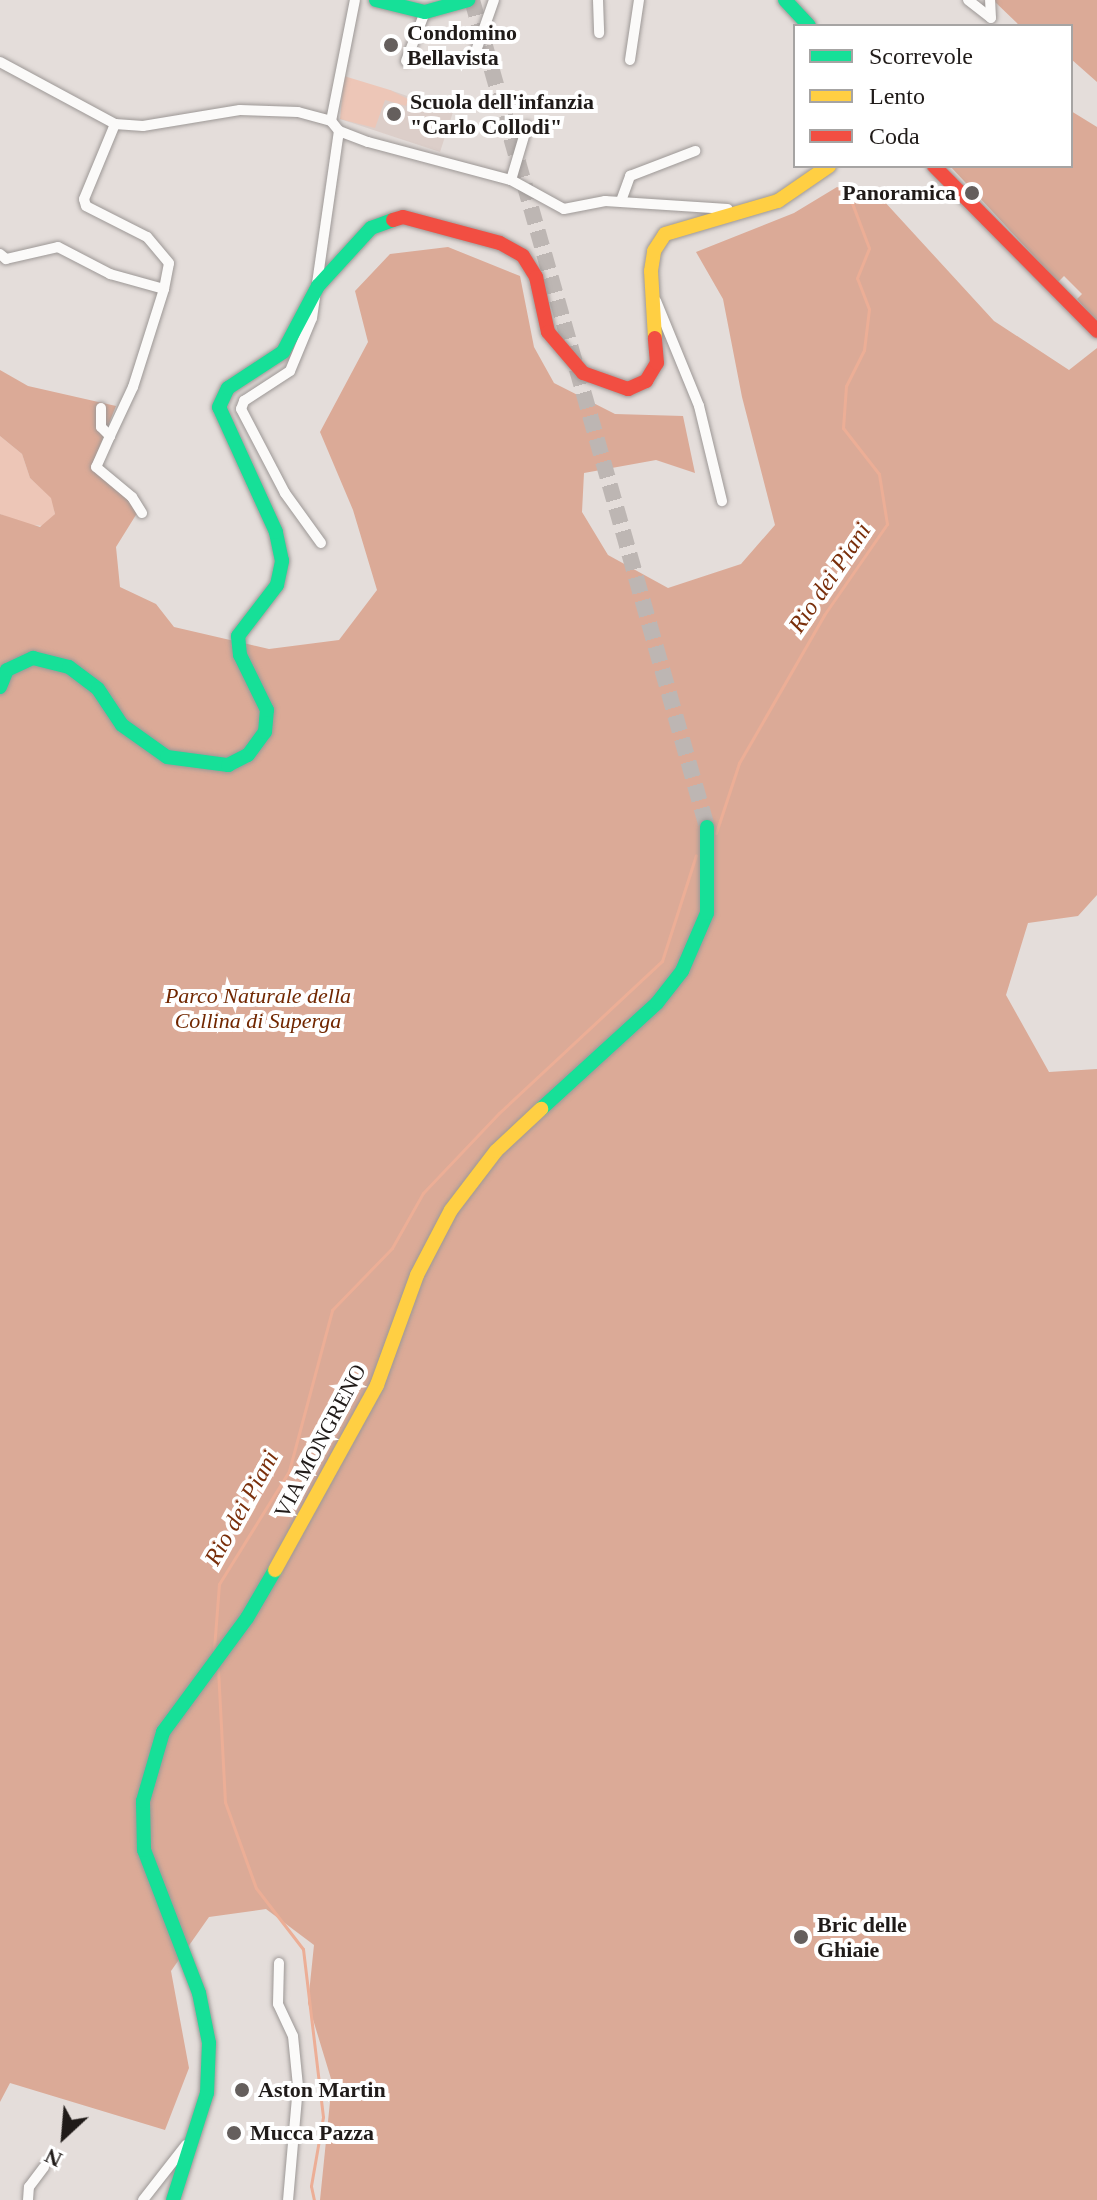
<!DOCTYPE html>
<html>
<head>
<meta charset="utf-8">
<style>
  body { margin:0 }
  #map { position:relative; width:1097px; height:2200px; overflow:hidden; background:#e4ddda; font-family:"Times New Roman",serif }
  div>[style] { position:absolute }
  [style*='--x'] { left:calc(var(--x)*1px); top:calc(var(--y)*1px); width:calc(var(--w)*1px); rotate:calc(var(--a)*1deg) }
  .built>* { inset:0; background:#dccec9 }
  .green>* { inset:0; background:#edc6b7 }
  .forest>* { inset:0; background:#dbaa97 }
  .stream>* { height:3px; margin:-1.5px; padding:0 1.5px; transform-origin:1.5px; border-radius:1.5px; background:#ecae96 }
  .primary-tunnel>* { height:16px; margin-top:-8px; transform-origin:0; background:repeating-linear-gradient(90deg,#bdb6b3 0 16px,transparent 0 24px) }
  .roads { filter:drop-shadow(0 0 2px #9d9896) drop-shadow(0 0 2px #9d9896) }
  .street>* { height:10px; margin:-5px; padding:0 5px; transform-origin:5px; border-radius:5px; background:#fbfaf9 }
  .fast>* { height:14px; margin:-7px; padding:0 7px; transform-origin:7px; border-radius:7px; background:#16e098 }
  .slow>* { height:14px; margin:-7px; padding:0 7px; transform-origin:7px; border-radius:7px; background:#ffcf43 }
  .jam>* { height:14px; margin:-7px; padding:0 7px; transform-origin:7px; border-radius:7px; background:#f24e42 }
  .dots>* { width:22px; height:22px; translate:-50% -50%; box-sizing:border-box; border:4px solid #fff; border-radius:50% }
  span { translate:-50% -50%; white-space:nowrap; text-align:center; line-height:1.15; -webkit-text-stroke:8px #fff; paint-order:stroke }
  .poi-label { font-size:22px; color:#201b19; font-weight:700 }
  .left { translate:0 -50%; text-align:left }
  .right { translate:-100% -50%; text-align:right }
  .park-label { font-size:22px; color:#712700; font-style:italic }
  .street-label { font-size:22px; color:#201b19 }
  .water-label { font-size:24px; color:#7a2f0b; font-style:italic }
  .legend { position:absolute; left:793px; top:24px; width:280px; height:144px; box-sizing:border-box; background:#fff; border:2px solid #a6a4a3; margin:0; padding:10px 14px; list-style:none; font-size:24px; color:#201b19 }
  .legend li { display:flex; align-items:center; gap:16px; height:40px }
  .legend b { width:40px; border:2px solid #a6a4a3 }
  .north { position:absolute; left:24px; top:2096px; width:80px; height:80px; -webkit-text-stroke:6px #fff; paint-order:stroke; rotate:206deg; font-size:22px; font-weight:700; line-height:32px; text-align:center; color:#201b19 }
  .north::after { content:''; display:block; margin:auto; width:28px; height:36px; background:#201b19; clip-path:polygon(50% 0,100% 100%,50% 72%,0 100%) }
</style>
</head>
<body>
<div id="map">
  <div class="built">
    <div style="clip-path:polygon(390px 90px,453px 112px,440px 152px,340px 119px)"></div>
  </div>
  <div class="green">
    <div style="clip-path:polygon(344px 76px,390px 90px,408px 99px,406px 106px,385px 100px,375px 128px,340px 119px)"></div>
    <div style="clip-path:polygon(0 436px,22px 454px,30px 478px,52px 498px,55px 514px,46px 526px,28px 525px,0 514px)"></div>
  </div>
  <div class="forest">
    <div style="clip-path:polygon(993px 0,1097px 0,1097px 82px,1071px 59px,1071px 26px,1020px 26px)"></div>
    <div style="clip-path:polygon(1071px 111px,1097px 127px,1097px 322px,1077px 299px,1082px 294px,1064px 276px,1058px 282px,950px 166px,1071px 166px)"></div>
    <div style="clip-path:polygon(837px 187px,883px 200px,994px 321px,1069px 370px,1097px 348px,1097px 895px,1078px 916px,1028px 923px,1006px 995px,1049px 1072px,1097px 1069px,1097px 2200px,320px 2200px,332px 2082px,308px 2003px,314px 1945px,266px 1909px,209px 1917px,171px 1971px,189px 2068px,165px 2130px,10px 2083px,0 2102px,0 514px,40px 527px,55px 514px,51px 498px,30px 478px,22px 454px,0 436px,0 370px,28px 386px,116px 406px,91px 468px,121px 487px,139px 510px,116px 547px,120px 587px,156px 604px,174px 627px,269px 649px,339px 640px,377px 590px,353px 510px,320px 432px,368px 342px,355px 291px,390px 254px,448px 247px,520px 276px,534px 347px,554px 383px,615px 414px,683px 416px,695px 473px,656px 460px,584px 473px,582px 512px,608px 555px,668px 588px,741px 564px,775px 525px,742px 397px,723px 299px,696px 252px,794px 213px)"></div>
  </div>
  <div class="stream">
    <div style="--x:716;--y:833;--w:74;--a:-71.8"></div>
    <div style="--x:739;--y:763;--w:171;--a:-60.1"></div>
    <div style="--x:824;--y:615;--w:111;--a:-55.3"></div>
    <div style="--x:887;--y:524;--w:51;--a:-99.1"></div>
    <div style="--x:879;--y:474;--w:58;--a:-128"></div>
    <div style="--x:843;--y:428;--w:42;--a:-85.9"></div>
    <div style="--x:846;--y:386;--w:40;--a:-63.4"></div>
    <div style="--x:864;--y:350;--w:41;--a:-83"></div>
    <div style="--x:869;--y:309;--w:33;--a:-111"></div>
    <div style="--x:857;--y:278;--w:32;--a:-68"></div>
    <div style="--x:869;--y:248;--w:48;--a:-110.7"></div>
    <div style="--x:214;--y:1649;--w:65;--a:-85.6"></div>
    <div style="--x:219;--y:1584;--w:133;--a:-58.2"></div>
    <div style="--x:289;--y:1471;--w:167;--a:-75"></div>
    <div style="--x:332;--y:1310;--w:86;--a:-45.9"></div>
    <div style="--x:392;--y:1248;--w:63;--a:-60.6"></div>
    <div style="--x:423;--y:1193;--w:110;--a:-46.5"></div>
    <div style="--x:499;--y:1113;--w:223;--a:-43"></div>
    <div style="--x:662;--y:961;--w:111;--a:-72.2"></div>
    <div style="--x:218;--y:1669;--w:133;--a:87"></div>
    <div style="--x:225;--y:1802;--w:91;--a:70.2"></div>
    <div style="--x:256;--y:1888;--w:77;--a:52.4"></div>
    <div style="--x:303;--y:1949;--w:169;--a:83.2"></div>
    <div style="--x:323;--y:2117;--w:70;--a:99.9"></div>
    <div style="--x:311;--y:2186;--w:14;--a:78"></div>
  </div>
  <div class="primary-tunnel">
    <div style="--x:472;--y:0;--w:860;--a:74.14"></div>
  </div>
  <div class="roads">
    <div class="street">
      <div style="--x:598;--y:0;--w:33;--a:88"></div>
      <div style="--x:968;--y:0;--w:29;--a:38"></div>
      <div style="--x:991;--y:18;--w:18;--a:-93"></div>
      <div style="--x:476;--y:51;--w:54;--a:-70.6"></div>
      <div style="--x:630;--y:60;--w:61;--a:-81.5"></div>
      <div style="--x:406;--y:61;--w:53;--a:-68.8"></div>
      <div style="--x:0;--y:62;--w:131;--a:28.3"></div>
      <div style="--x:115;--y:124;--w:28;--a:4"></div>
      <div style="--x:143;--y:126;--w:98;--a:-9.4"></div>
      <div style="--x:240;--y:110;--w:58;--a:2"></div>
      <div style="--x:298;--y:112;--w:34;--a:15"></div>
      <div style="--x:331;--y:121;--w:13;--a:51"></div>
      <div style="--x:339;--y:131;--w:31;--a:21"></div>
      <div style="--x:368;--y:142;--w:148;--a:14.9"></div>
      <div style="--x:511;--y:180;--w:60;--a:28.7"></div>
      <div style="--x:564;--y:209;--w:42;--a:-11"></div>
      <div style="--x:605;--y:201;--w:123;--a:3.7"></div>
      <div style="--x:331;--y:121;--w:123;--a:-78.8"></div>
      <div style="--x:511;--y:180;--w:56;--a:-73.5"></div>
      <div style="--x:621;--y:201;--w:27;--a:-70"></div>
      <div style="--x:630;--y:176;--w:70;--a:-21"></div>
      <div style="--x:0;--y:254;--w:8;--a:40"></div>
      <div style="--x:6;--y:259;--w:53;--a:-13"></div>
      <div style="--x:58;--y:247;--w:59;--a:27.4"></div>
      <div style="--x:110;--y:274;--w:56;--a:15.5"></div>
      <div style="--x:164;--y:289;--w:26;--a:-79"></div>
      <div style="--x:169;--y:263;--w:34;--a:-130"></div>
      <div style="--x:147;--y:237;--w:68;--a:-153.1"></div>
      <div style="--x:86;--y:206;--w:7;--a:-106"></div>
      <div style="--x:84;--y:199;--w:81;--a:-67.5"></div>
      <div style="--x:656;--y:301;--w:113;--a:67.7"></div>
      <div style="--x:699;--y:406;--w:98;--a:76.4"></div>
      <div style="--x:101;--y:408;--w:19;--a:90"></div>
      <div style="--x:101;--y:427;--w:13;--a:45"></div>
      <div style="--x:110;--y:436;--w:54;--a:-64.9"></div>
      <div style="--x:133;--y:387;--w:103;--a:-72.4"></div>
      <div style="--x:110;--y:436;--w:34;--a:114"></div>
      <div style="--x:96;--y:467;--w:47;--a:39.8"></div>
      <div style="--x:132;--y:497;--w:19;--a:58"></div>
      <div style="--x:321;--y:543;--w:62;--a:-125.8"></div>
      <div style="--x:285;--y:493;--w:95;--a:-117.6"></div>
      <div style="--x:241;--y:409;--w:9;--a:-69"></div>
      <div style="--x:244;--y:401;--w:55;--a:-33.1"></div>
      <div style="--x:290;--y:371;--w:57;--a:-67.5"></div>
      <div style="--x:312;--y:318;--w:189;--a:-81.8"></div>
      <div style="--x:279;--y:1963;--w:41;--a:91.4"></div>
      <div style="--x:278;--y:2004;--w:35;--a:65"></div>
      <div style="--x:293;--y:2036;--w:50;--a:84.3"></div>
      <div style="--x:298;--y:2086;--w:114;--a:95"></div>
      <div style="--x:28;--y:2200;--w:13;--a:-86"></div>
      <div style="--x:29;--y:2187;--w:25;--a:-53"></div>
      <div style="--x:143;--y:2200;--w:70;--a:-52"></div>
    </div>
    <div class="fast">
      <div style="--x:376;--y:0;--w:50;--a:13.8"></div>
      <div style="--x:425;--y:12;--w:45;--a:-15.6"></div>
      <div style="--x:785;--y:0;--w:35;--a:47"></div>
      <div style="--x:0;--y:687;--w:18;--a:-68"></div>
      <div style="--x:7;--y:670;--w:29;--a:-25"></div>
      <div style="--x:33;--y:658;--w:37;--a:14"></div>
      <div style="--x:69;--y:667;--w:36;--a:37"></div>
      <div style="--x:98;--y:689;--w:43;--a:56.3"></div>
      <div style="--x:122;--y:725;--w:55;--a:35.4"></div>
      <div style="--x:167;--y:757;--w:62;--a:7.5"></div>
      <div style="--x:228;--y:765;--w:22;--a:-27"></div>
      <div style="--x:248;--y:755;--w:29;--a:-54"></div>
      <div style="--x:265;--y:732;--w:22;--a:-85"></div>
      <div style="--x:267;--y:710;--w:61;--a:-116.1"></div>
      <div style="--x:240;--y:655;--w:19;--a:-96"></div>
      <div style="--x:238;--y:636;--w:64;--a:-52.6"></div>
      <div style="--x:277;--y:585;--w:25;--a:-78"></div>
      <div style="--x:282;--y:561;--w:30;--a:-102"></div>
      <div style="--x:276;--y:532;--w:137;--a:-114.5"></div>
      <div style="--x:219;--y:407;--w:21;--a:-65"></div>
      <div style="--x:228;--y:388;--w:66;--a:-33.2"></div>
      <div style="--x:283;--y:352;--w:75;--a:-62.1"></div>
      <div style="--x:318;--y:286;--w:79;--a:-47.6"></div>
      <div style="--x:371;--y:228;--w:23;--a:-20"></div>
      <div style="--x:541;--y:1109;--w:157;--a:-42.4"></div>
      <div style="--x:657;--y:1003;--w:41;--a:-52"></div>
      <div style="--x:682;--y:971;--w:63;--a:-66.7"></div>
      <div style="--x:707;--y:913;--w:86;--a:-90"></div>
      <div style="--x:173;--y:2200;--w:112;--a:-72.4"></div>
      <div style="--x:207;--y:2093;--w:50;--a:-87.7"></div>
      <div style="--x:209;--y:2043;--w:51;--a:-101.3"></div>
      <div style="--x:199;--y:1993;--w:153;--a:-111"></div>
      <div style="--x:144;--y:1850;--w:49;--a:-91.2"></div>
      <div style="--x:143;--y:1801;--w:72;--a:-73.8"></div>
      <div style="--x:163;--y:1732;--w:142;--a:-53.6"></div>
      <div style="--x:247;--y:1618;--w:56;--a:-59.7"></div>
    </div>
    <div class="slow">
      <div style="--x:655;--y:338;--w:67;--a:-93.4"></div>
      <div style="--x:651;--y:271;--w:20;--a:-81"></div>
      <div style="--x:654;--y:251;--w:20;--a:-57"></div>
      <div style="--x:665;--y:234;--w:118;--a:-16.3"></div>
      <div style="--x:778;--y:201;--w:62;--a:-34.5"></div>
      <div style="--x:275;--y:1570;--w:211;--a:-61.1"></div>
      <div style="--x:377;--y:1385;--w:117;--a:-70"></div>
      <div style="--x:417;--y:1275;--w:73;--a:-62.4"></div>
      <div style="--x:451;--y:1210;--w:74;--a:-52.7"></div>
      <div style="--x:496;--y:1151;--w:62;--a:-43"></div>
    </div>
    <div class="jam">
      <div style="--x:934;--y:166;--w:232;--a:45.3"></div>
      <div style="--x:393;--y:220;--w:10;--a:-17"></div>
      <div style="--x:403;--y:217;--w:100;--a:15"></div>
      <div style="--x:500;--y:243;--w:26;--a:29"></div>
      <div style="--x:523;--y:256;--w:25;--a:58"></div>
      <div style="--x:536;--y:277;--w:56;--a:77.7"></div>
      <div style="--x:548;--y:332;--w:54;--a:49.5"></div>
      <div style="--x:583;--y:373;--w:48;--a:19.6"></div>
      <div style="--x:628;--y:389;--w:20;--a:-24"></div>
      <div style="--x:646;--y:381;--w:21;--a:-59"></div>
      <div style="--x:657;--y:363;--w:25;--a:-95"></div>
    </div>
  </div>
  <div class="dots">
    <div style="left:391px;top:45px;background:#655f5d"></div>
    <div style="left:394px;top:114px;background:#655f5d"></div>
    <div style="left:972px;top:193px;background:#655f5d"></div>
    <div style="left:801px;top:1937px;background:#655f5d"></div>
    <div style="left:242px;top:2090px;background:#655f5d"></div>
    <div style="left:234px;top:2133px;background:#655f5d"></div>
  </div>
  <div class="poi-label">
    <span class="left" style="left:407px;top:45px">Condomino<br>Bellavista</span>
    <span class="left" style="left:410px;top:114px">Scuola dell'infanzia<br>"Carlo Collodi"</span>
    <span class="right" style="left:956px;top:193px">Panoramica</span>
    <span class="left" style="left:817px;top:1937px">Bric delle<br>Ghiaie</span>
    <span class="left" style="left:258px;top:2090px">Aston Martin</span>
    <span class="left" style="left:250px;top:2133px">Mucca Pazza</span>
  </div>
  <div class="park-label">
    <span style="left:258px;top:1008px">Parco Naturale della<br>Collina di Superga</span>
  </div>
  <div class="street-label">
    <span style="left:320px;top:1441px;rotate:-62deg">VIA MONGRENO</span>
  </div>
  <div class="water-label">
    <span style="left:830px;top:578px;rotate:-56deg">Rio dei Piani</span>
    <span style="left:242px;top:1508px;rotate:-61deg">Rio dei Piani</span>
  </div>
  <ul class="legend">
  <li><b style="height:10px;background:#16e098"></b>Scorrevole</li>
  <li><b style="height:10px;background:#ffcf43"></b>Lento</li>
  <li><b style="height:10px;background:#f24e42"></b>Coda</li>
  </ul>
  <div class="north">N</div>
</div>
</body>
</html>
